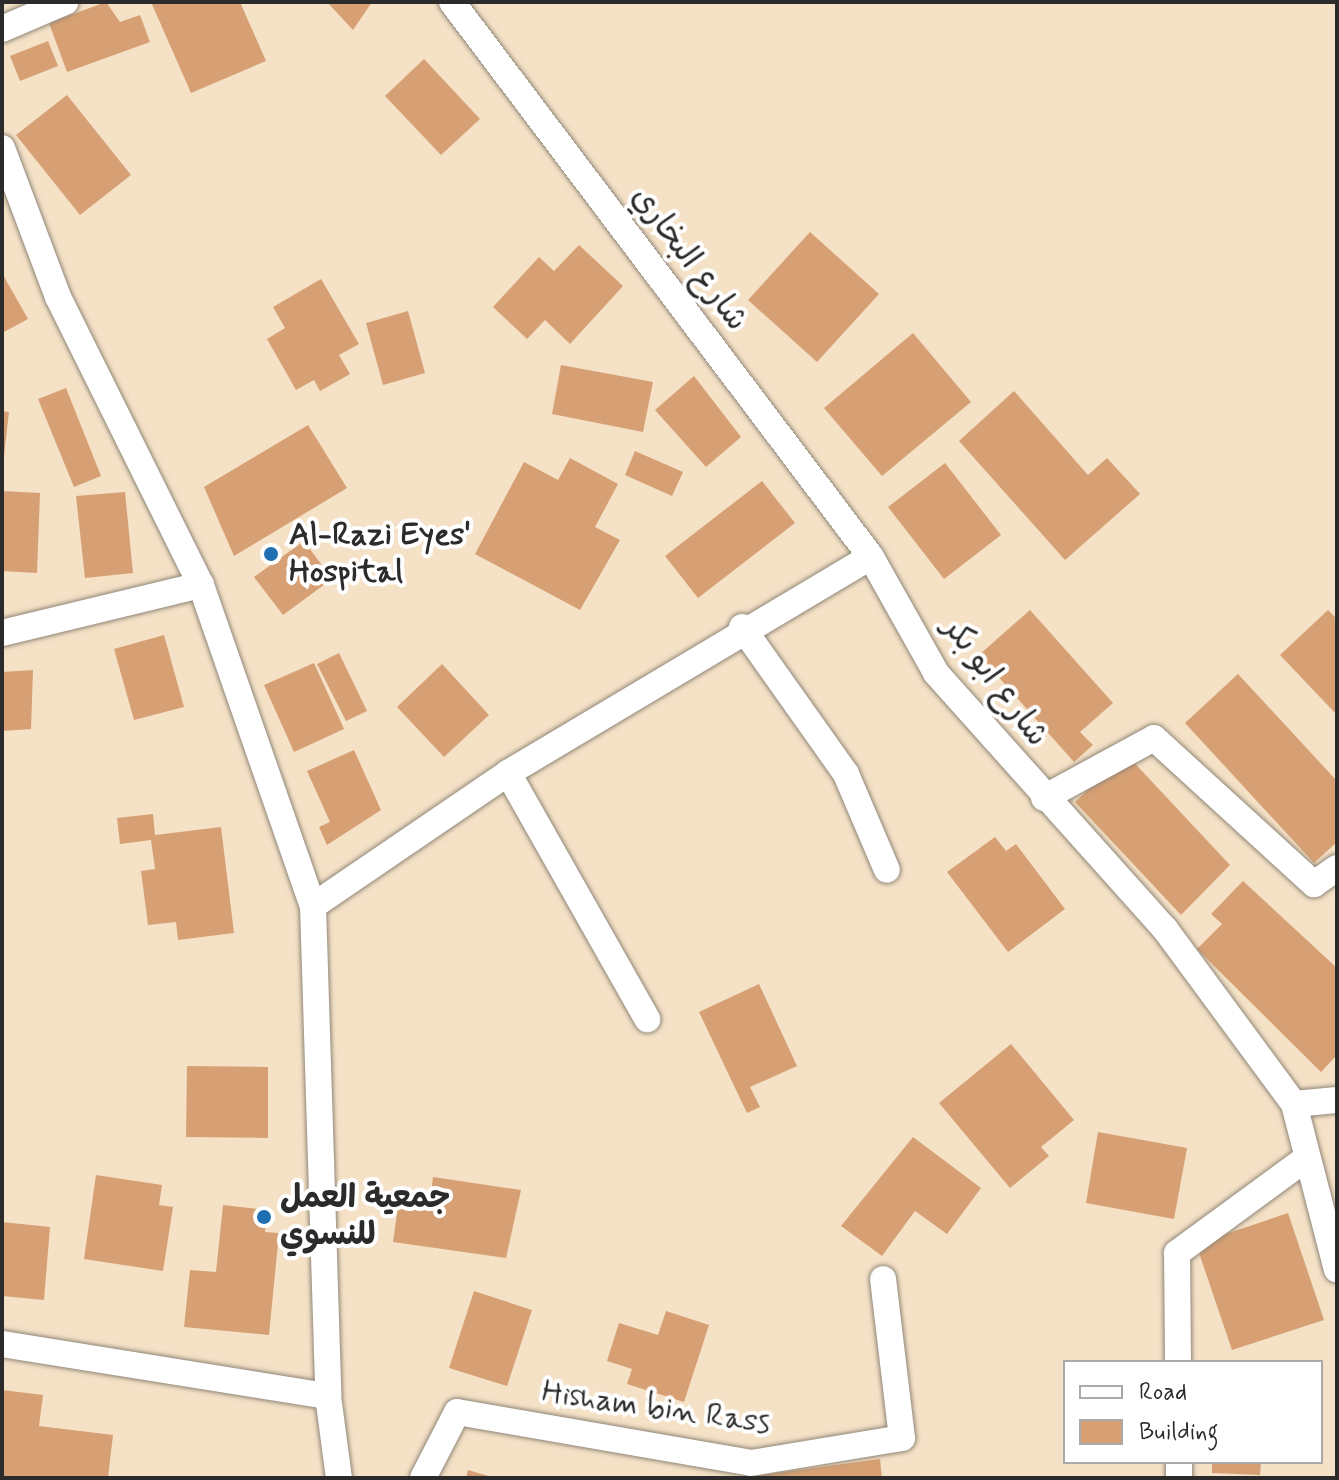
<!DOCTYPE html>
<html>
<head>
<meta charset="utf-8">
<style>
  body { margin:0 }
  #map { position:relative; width:1339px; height:1480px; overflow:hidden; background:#f4e1c6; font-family:Mynerve,"Playpen Sans Arabic",sans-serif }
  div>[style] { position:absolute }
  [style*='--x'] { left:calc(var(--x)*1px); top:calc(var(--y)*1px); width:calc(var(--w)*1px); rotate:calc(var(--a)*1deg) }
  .building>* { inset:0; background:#d7a074 }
  .roads { filter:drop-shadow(0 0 2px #908678) drop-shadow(0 0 2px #908678) }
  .street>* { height:26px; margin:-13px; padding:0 13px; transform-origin:13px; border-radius:13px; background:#fff }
  .dots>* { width:22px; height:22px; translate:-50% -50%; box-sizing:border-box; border:4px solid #fff; border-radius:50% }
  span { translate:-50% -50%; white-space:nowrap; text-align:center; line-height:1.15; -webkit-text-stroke:8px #fff; paint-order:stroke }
  .street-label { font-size:32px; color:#2b2b2b }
  .poi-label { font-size:32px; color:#2b2b2b; font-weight:700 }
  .left { translate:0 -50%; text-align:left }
  .frame { position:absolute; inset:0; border:4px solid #2b2b2b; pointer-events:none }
  .legend { position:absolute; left:1063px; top:1360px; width:260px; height:104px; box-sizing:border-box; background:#fff; border:2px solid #aaa; margin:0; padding:10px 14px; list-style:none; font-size:24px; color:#2b2b2b }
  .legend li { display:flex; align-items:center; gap:16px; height:40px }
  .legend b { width:40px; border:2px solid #aaa }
</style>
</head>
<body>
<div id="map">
  <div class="building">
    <div style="clip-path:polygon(106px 2px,120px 22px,140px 15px,150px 42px,67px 72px,49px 23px)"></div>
    <div style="clip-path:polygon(151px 2px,240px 2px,266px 61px,191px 93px)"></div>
    <div style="clip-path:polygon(327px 2px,372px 2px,353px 30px)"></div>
    <div style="clip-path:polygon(48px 41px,58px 66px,20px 81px,10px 56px)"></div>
    <div style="clip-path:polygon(424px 59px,480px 119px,441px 155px,385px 96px)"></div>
    <div style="clip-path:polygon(67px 95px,131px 175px,80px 215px,16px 135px)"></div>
    <div style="clip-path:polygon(810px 232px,879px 294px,817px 362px,748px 300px)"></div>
    <div style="clip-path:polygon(579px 245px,623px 286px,570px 344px,545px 320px,527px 339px,493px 307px,539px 257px,554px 271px)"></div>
    <div style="clip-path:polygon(2px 273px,28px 319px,2px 333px)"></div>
    <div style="clip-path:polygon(321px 279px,359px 344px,339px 355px,350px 374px,320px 391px,314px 380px,296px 390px,267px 339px,285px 328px,273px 307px)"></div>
    <div style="clip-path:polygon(408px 311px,425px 373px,383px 385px,366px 323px)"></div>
    <div style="clip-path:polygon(913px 333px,971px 402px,882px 476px,824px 408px)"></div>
    <div style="clip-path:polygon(561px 365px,653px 382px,643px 432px,552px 414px)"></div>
    <div style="clip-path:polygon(694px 376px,741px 437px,706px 467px,655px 410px)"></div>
    <div style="clip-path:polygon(66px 388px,101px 476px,74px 487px,38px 399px)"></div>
    <div style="clip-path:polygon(1014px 391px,1088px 475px,1107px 458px,1140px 494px,1065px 560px,959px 441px)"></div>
    <div style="clip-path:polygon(2px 411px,9px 412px,4px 456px,2px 456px)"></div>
    <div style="clip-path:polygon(308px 425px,347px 488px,234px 556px,204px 487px)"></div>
    <div style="clip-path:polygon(635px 451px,683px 472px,672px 496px,625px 475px)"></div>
    <div style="clip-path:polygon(570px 458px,618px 484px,595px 527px,620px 540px,580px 610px,475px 554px,524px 462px,558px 480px)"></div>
    <div style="clip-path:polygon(945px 463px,1001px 535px,944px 579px,888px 507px)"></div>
    <div style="clip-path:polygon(762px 481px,795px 523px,698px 598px,665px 556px)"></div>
    <div style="clip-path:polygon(2px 491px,40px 493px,37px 573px,2px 571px)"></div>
    <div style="clip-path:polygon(125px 492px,133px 573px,85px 578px,76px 496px)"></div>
    <div style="clip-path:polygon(304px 541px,332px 579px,283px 615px,254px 577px)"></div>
    <div style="clip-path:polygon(1030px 610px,1113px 703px,1080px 732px,1093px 745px,1074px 762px,979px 655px)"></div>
    <div style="clip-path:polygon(1328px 610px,1337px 619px,1337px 715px,1280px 655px)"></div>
    <div style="clip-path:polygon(164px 635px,184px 707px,134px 720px,114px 649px)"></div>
    <div style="clip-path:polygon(339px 653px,367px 711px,346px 721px,317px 664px)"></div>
    <div style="clip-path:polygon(314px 663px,344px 729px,294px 752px,264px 685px)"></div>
    <div style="clip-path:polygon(442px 664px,489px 715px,444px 757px,397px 707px)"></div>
    <div style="clip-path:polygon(33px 670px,31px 729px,2px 731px,2px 672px)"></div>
    <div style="clip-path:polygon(1238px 674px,1337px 781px,1337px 842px,1314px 863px,1185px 723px)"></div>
    <div style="clip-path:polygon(354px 750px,381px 810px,327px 845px,319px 827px,330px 822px,307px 771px)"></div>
    <div style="clip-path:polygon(1126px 754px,1230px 865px,1181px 915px,1075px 802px)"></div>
    <div style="clip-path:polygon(153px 814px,155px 835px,221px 827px,234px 933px,178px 940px,176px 922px,148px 925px,141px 871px,155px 869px,151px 840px,120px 844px,117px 818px)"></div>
    <div style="clip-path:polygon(995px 837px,1006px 851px,1016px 844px,1065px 909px,1008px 952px,947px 872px)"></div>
    <div style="clip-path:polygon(1243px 881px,1337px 968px,1337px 1055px,1321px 1072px,1197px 949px,1222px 924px,1211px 914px)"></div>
    <div style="clip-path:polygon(759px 984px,797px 1066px,750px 1087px,760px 1107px,747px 1113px,699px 1012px)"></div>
    <div style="clip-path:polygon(1011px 1044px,1074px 1120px,1041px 1147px,1049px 1156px,1010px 1188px,939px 1103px)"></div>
    <div style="clip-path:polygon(187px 1066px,268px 1067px,268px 1138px,186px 1137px)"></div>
    <div style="clip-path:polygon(1098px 1132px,1187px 1148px,1174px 1219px,1086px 1203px)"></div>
    <div style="clip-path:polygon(913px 1137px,981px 1188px,947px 1234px,915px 1211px,882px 1256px,841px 1226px)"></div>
    <div style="clip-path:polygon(96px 1175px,162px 1185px,159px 1205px,173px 1207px,163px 1271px,84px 1259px)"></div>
    <div style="clip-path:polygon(433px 1177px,521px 1190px,506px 1258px,393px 1242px,399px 1199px,430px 1203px)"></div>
    <div style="clip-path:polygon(223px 1205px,267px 1210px,265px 1232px,279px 1233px,269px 1335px,184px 1327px,190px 1270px,216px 1272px)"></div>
    <div style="clip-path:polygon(1288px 1213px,1324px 1320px,1232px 1350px,1196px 1244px)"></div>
    <div style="clip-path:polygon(2px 1222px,50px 1227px,44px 1300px,2px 1296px)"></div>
    <div style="clip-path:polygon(474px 1291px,532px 1310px,507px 1386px,449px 1368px)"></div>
    <div style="clip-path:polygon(666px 1311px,709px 1325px,684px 1402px,627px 1384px,632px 1369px,607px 1361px,619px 1323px,658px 1335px)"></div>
    <div style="clip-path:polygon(2px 1390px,43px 1395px,39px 1426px,113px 1435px,108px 1478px,2px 1478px)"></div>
    <div style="clip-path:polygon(880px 1459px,882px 1478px,754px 1478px,754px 1476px)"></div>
    <div style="clip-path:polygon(1212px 1462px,1261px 1462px,1260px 1475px,1212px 1473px)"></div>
    <div style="clip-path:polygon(468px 1470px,492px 1477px,492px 1478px,466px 1478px)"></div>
  </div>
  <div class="roads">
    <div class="street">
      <div style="--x:452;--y:2;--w:695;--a:52.95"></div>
      <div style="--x:2;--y:29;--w:69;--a:-23.2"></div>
      <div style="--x:2;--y:148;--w:159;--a:69.4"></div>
      <div style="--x:58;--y:297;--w:322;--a:63.6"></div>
      <div style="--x:742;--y:627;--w:180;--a:54.7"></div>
      <div style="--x:846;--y:774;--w:104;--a:66.9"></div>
      <div style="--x:2;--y:633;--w:205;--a:-13.6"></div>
      <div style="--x:201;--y:585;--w:340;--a:70.8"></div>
      <div style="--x:313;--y:906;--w:490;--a:88.2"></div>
      <div style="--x:328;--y:1396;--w:83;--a:82.4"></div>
      <div style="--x:508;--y:773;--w:283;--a:60.5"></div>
      <div style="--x:1044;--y:798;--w:125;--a:-28.6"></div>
      <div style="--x:1154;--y:738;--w:217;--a:42.4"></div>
      <div style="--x:1314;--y:884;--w:28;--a:-35"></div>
      <div style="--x:313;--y:906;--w:236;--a:-34.3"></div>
      <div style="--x:508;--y:773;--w:422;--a:-30.8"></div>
      <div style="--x:871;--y:557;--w:133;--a:60.7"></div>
      <div style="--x:936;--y:673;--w:343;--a:48.2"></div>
      <div style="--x:1165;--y:929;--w:217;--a:53.6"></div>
      <div style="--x:1294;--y:1104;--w:171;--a:75.5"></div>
      <div style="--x:1294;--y:1104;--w:43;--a:-5.3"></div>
      <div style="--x:2;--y:1344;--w:330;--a:9.1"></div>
      <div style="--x:1178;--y:1362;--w:109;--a:-90.5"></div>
      <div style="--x:1177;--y:1253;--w:157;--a:-36.2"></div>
      <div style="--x:1179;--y:1462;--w:16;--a:90"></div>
      <div style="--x:423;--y:1478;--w:74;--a:-62.7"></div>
      <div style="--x:457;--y:1412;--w:298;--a:9.8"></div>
      <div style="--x:751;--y:1463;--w:153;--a:-9.4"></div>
      <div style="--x:902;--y:1438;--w:160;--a:-96.8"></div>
    </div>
  </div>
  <div class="dots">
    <div style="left:271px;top:554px;background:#1f6fb2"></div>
    <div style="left:264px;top:1217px;background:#1f6fb2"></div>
  </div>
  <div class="street-label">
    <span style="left:689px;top:259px;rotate:53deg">شارع البخاري</span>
    <span style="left:995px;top:682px;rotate:53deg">شارع ابو بكر</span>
    <span style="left:656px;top:1408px;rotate:8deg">Hisham bin Rass</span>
  </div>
  <div class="poi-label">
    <span class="left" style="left:289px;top:554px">Al-Razi Eyes'<br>Hospital</span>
    <span class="left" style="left:280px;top:1217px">جمعية العمل<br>للنسوي</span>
  </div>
  <div class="frame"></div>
  <ul class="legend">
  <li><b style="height:10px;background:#fff"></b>Road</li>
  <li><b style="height:22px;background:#d7a074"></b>Building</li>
  </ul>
</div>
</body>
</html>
